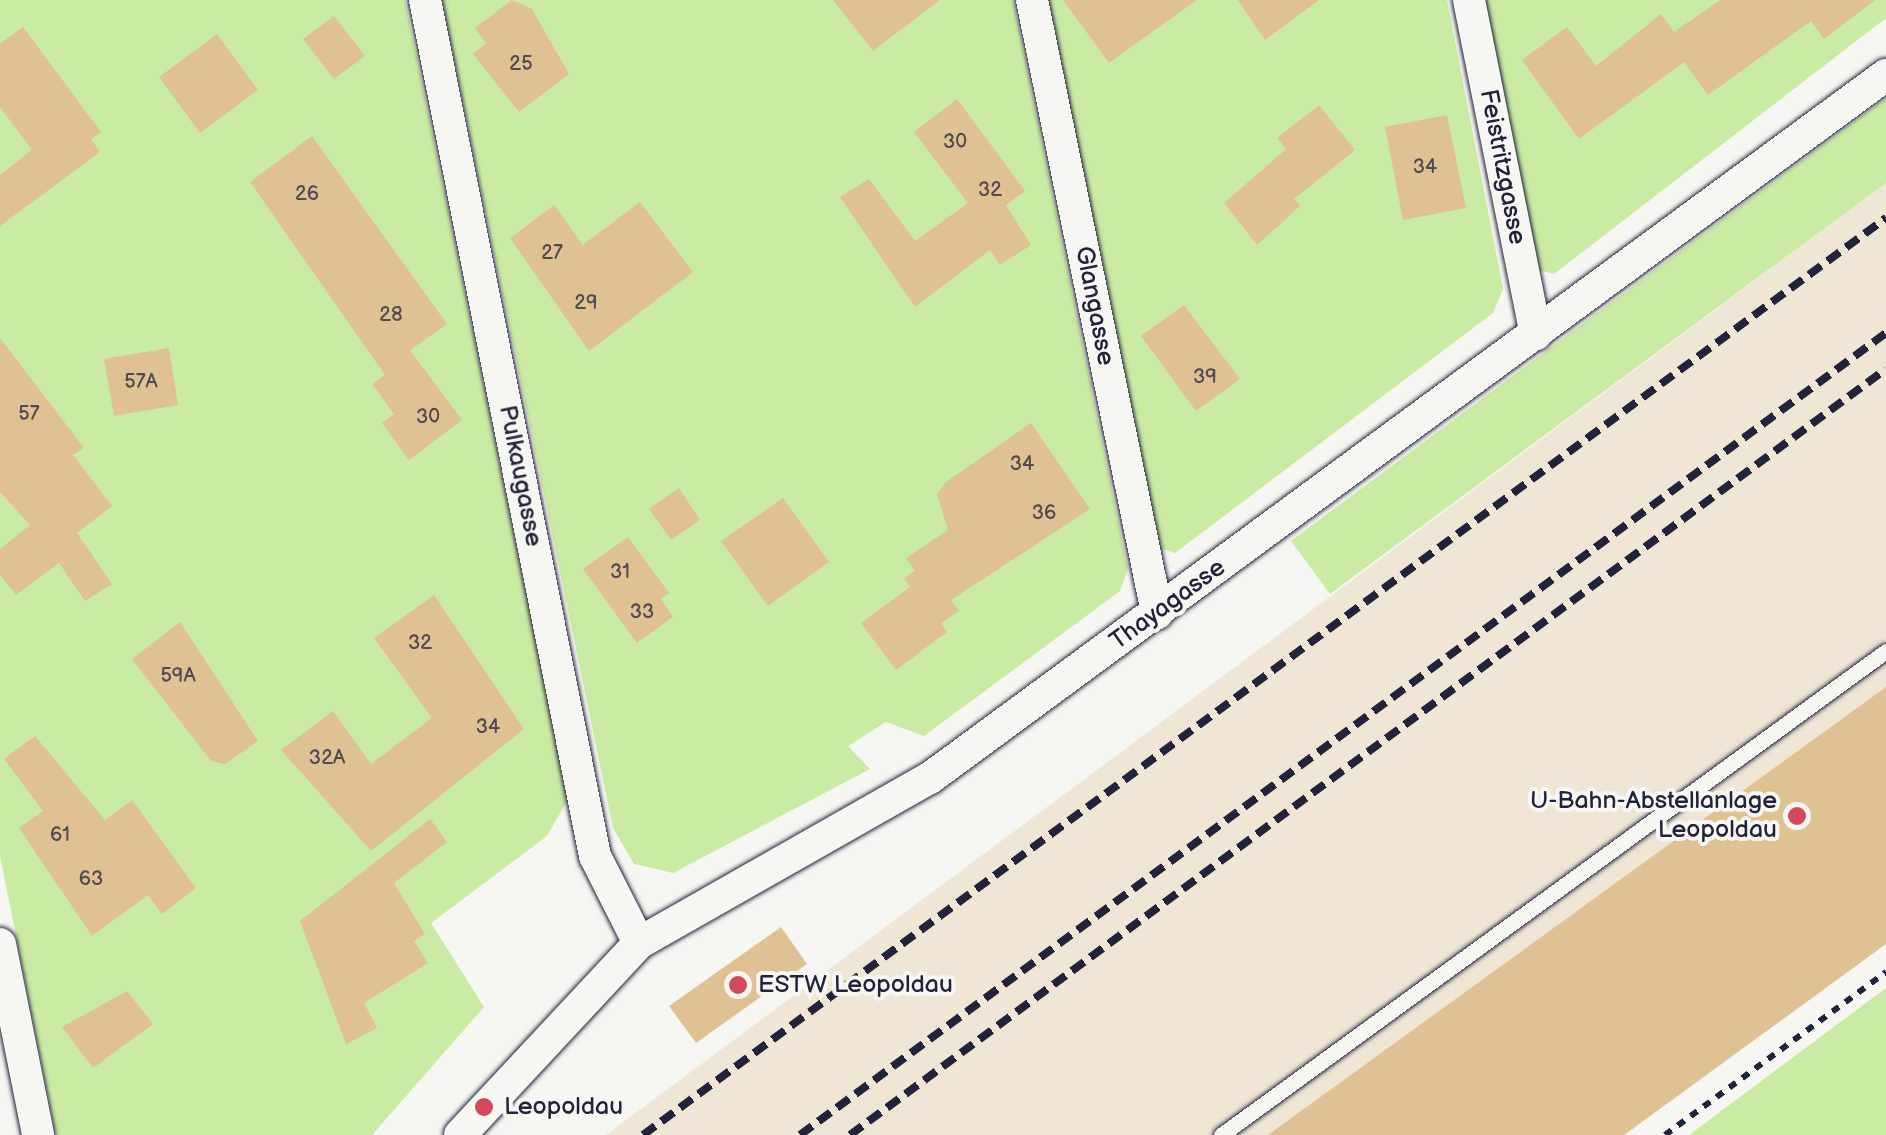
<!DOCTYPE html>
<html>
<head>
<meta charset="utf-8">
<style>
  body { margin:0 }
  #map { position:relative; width:1886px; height:1135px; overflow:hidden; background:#f6f6f2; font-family:"Balsamiq Sans",sans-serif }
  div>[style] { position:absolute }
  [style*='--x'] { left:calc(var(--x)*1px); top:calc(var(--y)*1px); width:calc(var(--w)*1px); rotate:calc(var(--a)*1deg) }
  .built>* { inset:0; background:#efe6d6 }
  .green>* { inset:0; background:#caeba3 }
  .building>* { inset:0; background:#dfc193 }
  .path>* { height:6px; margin-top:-3px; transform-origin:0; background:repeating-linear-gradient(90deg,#22223b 0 8px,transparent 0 16px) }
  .roads { filter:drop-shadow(0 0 2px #22223b) drop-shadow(0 0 2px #22223b) }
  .lane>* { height:15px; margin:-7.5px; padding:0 7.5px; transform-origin:7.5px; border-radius:7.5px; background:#f6f6f2 }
  .street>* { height:32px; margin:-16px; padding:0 16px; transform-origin:16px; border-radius:16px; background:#f6f6f2 }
  .rail>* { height:8px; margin-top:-4px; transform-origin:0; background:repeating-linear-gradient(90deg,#22223b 0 15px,transparent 0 23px) }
  .dots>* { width:28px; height:28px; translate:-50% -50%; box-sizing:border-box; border:5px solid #f6f6f2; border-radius:50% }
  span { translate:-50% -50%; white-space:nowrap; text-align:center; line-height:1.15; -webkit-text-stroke:8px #f6f6f2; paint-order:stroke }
  .number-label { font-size:20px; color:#514a51 }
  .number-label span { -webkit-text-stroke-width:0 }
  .street-label { font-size:25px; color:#22223b }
  .poi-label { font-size:25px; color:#22223b }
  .right { translate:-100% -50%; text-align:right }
  .left { translate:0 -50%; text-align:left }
</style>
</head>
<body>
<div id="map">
  <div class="built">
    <div style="clip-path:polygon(1886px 183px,1886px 944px,1624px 1135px,606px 1135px)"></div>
  </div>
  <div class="green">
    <div style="clip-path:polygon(0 0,405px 0,568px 799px,547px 836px,431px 923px,484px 1007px,372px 1135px,56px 1135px,0 856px)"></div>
    <div style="clip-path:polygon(442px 0,1013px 0,1128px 569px,1120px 591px,924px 736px,886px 722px,848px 746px,870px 769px,673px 873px,634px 864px,613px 828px)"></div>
    <div style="clip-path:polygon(1047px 0,1447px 0,1503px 289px,1493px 313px,1175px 553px,1156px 547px)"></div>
    <div style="clip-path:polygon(1482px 0,1886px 0,1886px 18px,1554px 274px,1536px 269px)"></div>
    <div style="clip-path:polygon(1886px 98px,1886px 183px,1330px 594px,1291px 541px)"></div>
    <div style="clip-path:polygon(1886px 988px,1886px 1135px,1689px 1135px)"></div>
  </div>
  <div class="building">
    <div style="clip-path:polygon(512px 0,532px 9px,569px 74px,519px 112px,473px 54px,486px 43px,475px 28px)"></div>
    <div style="clip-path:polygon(833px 0,940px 0,873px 51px)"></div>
    <div style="clip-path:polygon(1063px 0,1197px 0,1109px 63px)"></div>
    <div style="clip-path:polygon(1238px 0,1319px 0,1265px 40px)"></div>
    <div style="clip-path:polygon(1720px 0,1875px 0,1824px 39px,1811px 21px,1708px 95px,1684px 62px,1579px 139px,1522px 60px,1567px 27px,1596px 66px,1661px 14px,1674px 32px)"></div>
    <div style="clip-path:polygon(334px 16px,365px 56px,334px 79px,303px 39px)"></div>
    <div style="clip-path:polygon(23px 27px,101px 132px,91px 139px,100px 152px,0 226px,0 175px,32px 150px,0 107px,0 44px)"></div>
    <div style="clip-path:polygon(217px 34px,258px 90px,200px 133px,159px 77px)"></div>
    <div style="clip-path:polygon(957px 99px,1025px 191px,1006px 205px,1031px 245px,1000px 265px,990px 250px,915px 307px,840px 197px,869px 179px,915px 241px,968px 203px,914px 132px)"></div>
    <div style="clip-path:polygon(1319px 105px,1355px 150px,1294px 199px,1300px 206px,1257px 245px,1224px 203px,1286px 149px,1277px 138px)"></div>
    <div style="clip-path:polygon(1447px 115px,1466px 208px,1403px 220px,1385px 127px)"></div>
    <div style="clip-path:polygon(312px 136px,447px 324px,410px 350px,462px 420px,409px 460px,382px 423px,394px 414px,372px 384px,385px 375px,250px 182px)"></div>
    <div style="clip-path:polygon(640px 202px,693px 272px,589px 351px,510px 238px,554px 205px,583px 245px)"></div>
    <div style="clip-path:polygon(1184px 305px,1240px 379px,1196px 411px,1141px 336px)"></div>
    <div style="clip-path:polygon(0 338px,84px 448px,73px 455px,112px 506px,77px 533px,112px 584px,85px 601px,59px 563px,16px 595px,0 575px,0 549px,30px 525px,0 492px)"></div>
    <div style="clip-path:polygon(169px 348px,178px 405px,114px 416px,104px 359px)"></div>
    <div style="clip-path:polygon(1031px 423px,1090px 509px,951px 600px,959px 611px,941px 623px,947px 632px,896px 670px,861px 623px,910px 587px,904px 578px,915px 571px,906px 558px,948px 530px,937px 494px,946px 482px)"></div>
    <div style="clip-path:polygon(679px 488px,700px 520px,671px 540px,649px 509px)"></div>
    <div style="clip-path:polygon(783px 498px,829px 562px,768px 606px,721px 541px)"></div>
    <div style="clip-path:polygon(628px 537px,669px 593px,661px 599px,673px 617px,637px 643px,583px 569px)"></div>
    <div style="clip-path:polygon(434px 595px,524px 729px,371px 851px,281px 750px,333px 711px,371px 764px,432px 718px,374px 638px)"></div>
    <div style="clip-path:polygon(180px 622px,258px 741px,225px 764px,211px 761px,132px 659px)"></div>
    <div style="clip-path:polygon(1886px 687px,1886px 944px,1624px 1135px,1268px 1135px)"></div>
    <div style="clip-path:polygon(35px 736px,105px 820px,132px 800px,196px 888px,162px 914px,148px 895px,92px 936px,19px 828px,43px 811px,4px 759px)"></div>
    <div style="clip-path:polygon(430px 819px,447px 842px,394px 883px,425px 934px,414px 941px,428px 963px,364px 1003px,377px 1028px,346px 1044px,300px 921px)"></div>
    <div style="clip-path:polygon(781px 927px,807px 964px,696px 1043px,669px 1006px)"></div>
    <div style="clip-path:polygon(127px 991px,153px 1024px,93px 1068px,62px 1027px)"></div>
  </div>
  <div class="path">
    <div style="--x:1665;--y:1135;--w:275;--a:-36.4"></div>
  </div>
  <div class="roads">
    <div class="lane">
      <div style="--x:1221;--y:1135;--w:822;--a:-36.05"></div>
    </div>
    <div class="street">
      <div style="--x:425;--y:0;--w:873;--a:78.77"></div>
      <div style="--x:595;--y:856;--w:97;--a:63.2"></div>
      <div style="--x:1032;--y:0;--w:626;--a:78.47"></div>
      <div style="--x:1469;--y:0;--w:341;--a:78.7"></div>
      <div style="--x:0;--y:944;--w:195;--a:78.7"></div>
      <div style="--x:460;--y:1135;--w:262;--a:-47"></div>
      <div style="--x:639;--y:943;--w:335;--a:-29.6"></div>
      <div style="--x:930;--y:778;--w:1187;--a:-36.33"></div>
    </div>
  </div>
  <div class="rail">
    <div style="--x:643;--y:1135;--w:1545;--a:-36.42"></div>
    <div style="--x:800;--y:1135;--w:1350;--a:-36.45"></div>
    <div style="--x:850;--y:1135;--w:1288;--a:-36.48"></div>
  </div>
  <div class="dots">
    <div style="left:1797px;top:816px;background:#d1495b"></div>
    <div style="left:738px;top:985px;background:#d1495b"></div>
    <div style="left:484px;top:1107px;background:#d1495b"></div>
  </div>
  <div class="number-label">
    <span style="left:521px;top:64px">25</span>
    <span style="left:955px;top:142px">30</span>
    <span style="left:1425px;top:167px">34</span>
    <span style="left:990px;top:190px">32</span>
    <span style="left:307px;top:194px">26</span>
    <span style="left:552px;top:253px">27</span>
    <span style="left:586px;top:303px">29</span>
    <span style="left:391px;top:315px">28</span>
    <span style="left:1205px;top:377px">39</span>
    <span style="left:141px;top:382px">57A</span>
    <span style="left:29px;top:414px">57</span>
    <span style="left:428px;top:417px">30</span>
    <span style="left:1022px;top:464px">34</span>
    <span style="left:1044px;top:513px">36</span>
    <span style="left:620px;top:572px">31</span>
    <span style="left:642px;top:612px">33</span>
    <span style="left:420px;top:643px">32</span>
    <span style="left:178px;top:676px">59A</span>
    <span style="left:488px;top:727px">34</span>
    <span style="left:327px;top:758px">32A</span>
    <span style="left:60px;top:835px">61</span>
    <span style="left:91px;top:879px">63</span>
  </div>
  <div class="street-label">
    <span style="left:1502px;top:167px;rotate:79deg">Feistritzgasse</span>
    <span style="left:1094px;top:306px;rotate:79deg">Glangasse</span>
    <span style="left:520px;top:476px;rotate:79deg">Pulkaugasse</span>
    <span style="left:1168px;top:605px;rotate:-36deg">Thayagasse</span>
  </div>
  <div class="poi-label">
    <span class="right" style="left:1777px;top:816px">U-Bahn-Abstellanlage<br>Leopoldau</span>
    <span class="left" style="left:758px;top:985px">ESTW Leopoldau</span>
    <span class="left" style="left:504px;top:1107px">Leopoldau</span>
  </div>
</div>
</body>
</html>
